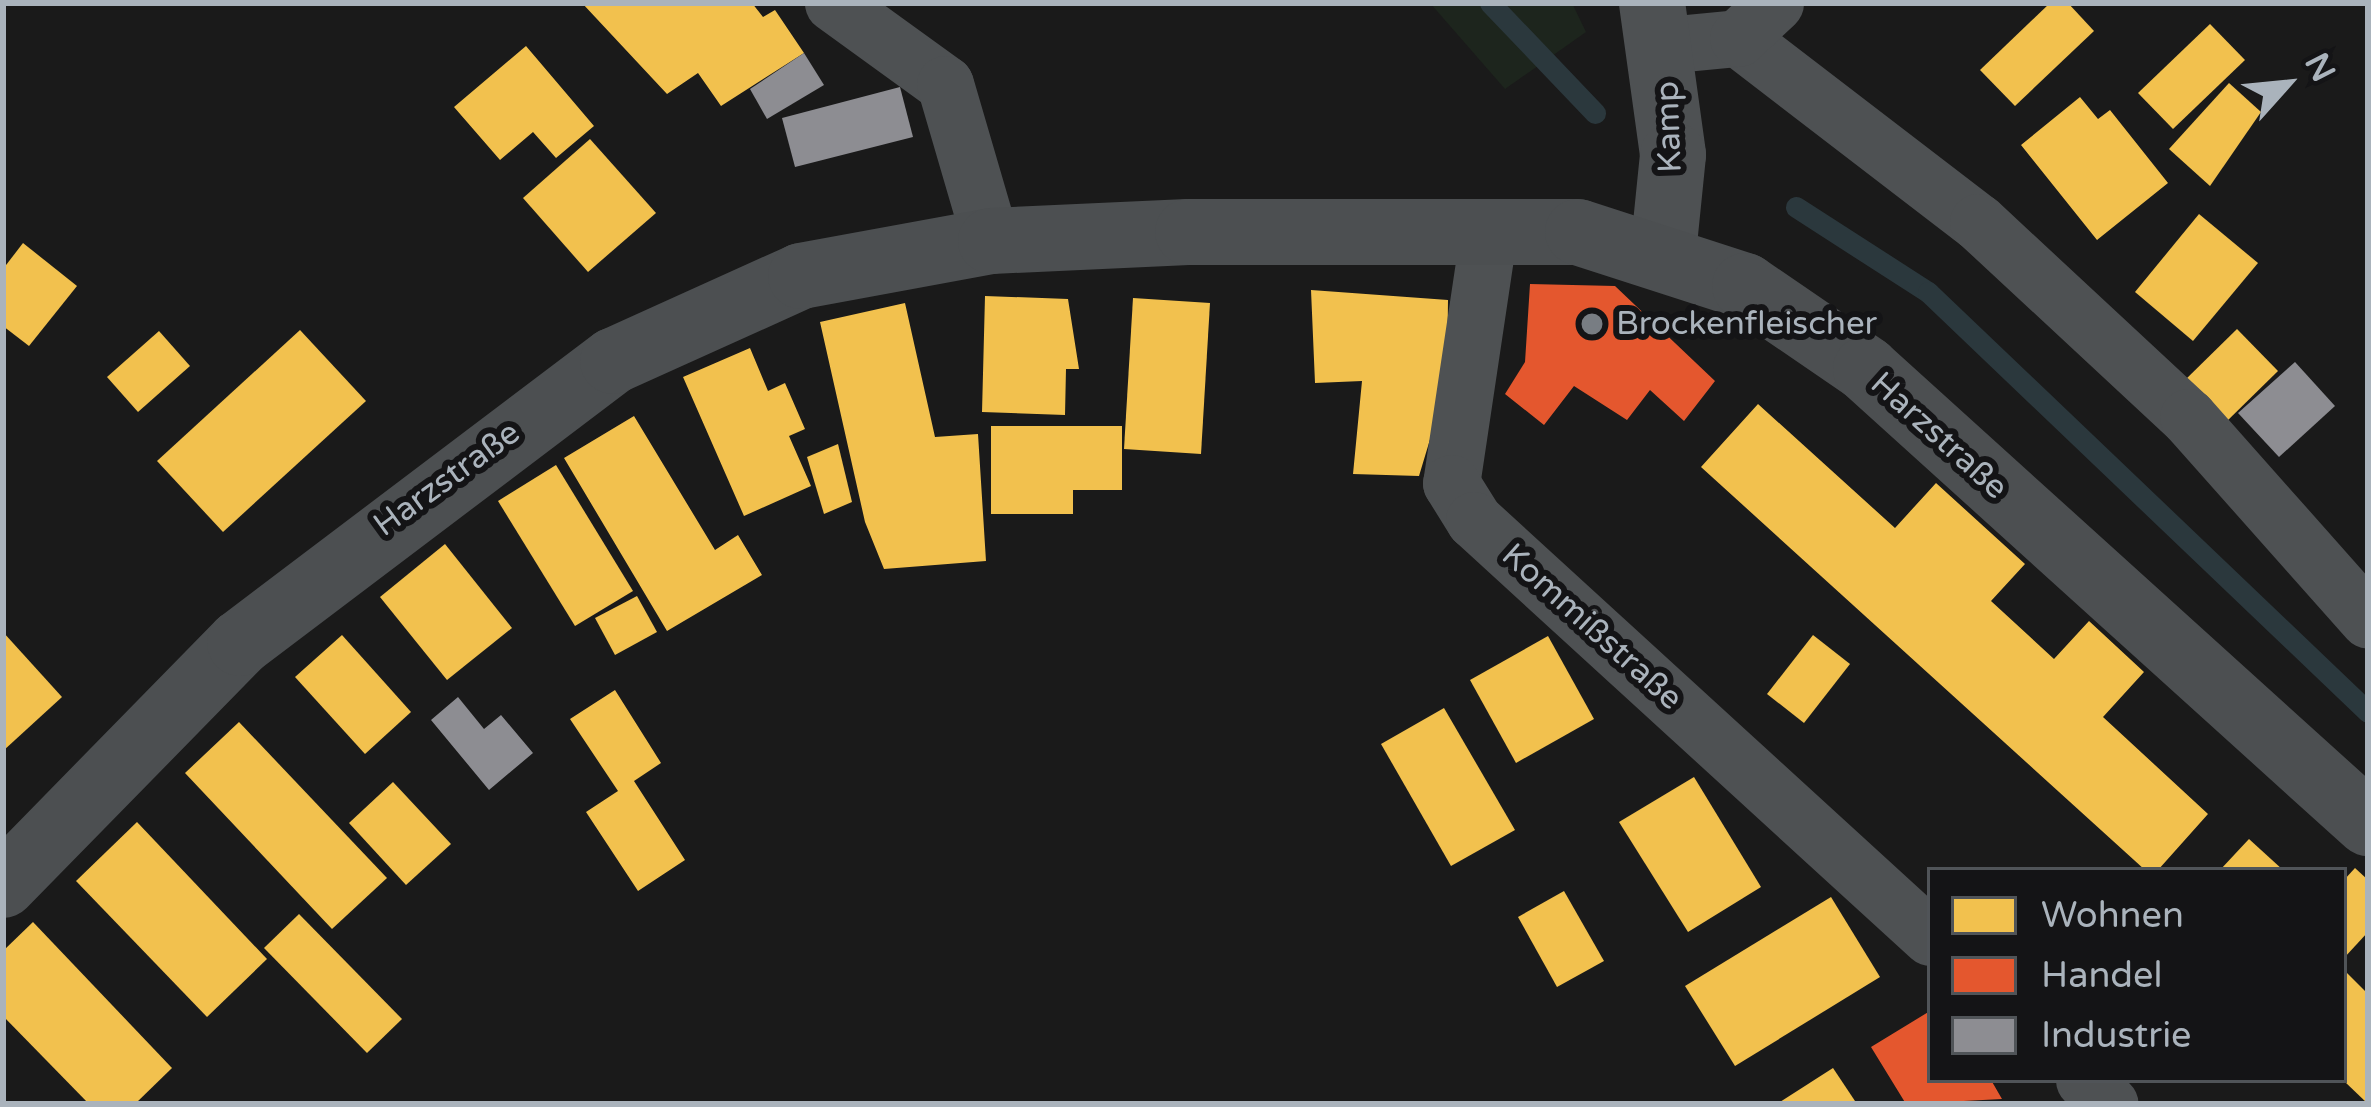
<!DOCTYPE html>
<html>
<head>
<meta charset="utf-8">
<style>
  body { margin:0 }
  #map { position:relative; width:2371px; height:1107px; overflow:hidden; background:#1a1a1a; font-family:"Varela Round",sans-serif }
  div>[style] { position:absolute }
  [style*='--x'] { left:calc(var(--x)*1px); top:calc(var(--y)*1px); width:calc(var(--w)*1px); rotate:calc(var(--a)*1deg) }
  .green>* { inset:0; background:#1d251d }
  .homes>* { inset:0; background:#f2c14e }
  .shops>* { inset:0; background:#e4572e }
  .industry>* { inset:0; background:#8d8d92 }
  .stream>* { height:21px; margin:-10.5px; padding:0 10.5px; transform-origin:10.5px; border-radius:10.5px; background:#2b383d }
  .minor>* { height:57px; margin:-28.5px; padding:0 28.5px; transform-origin:28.5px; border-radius:28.5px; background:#4e5153 }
  .tertiary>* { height:66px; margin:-33px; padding:0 33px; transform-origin:33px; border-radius:33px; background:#4e5153 }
  .secondary>* { height:66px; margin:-33px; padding:0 33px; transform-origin:33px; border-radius:33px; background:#4c4f51 }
  .dots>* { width:33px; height:33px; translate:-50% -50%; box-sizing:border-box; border:6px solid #141416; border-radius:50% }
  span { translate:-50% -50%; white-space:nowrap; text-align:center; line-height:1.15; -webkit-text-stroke:12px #141416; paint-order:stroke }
  .street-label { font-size:33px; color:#aab3bc }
  .poi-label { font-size:33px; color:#aab3bc }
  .left { translate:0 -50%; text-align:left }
  .frame { position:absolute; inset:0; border:6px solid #aab3bc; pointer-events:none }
  .legend { position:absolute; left:1927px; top:867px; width:420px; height:216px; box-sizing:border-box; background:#141416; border:3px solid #505458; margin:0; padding:15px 21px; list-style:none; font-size:36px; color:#aab3bc }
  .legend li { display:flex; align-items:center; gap:24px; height:60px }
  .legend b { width:60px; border:3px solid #505458 }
  .north { position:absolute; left:2227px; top:24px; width:120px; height:120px; -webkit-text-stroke:9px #141416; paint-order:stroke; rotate:63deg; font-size:33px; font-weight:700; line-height:48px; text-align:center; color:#aab3bc }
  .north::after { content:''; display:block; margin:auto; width:42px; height:54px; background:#aab3bc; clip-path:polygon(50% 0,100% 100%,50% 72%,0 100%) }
</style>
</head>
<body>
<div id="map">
  <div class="green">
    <div style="clip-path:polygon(1430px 3px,1572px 3px,1586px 32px,1505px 89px)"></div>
  </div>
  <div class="homes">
    <div style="clip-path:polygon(582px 3px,752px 3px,763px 17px,775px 10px,804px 53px,721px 106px,698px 73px,667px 94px)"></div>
    <div style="clip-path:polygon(2050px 3px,2068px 3px,2094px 31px,2015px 106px,1980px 70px)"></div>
    <div style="clip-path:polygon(2210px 24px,2245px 60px,2173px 129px,2138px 93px)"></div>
    <div style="clip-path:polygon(526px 46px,594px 126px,556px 158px,533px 132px,500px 160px,454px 107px)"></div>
    <div style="clip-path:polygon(2229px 83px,2261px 112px,2210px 186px,2169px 149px)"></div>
    <div style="clip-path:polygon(2080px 97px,2098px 119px,2110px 110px,2168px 183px,2097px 240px,2021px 145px)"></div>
    <div style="clip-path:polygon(590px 139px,656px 213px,588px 272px,523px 198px)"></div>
    <div style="clip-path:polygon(2199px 214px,2258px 263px,2193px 341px,2135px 292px)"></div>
    <div style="clip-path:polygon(23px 243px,77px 286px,29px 346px,3px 326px,3px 269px)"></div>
    <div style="clip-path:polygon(1311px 290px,1448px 300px,1447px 383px,1419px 476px,1353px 474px,1362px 381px,1315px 383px)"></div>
    <div style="clip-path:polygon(985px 296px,1068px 299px,1079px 369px,1066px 369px,1065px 415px,982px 412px)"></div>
    <div style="clip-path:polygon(1133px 298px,1210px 303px,1201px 454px,1124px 449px)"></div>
    <div style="clip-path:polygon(905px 303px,935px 437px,978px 434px,986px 561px,884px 569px,865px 522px,820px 322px)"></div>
    <div style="clip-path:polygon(2237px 329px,2278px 371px,2224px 424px,2183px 382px)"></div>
    <div style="clip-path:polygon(300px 330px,366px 401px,223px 532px,157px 461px)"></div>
    <div style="clip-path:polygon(159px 331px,190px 366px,138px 412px,107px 377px)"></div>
    <div style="clip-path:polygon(750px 348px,768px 391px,785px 383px,805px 429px,789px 436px,811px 486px,744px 516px,683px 377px)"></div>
    <div style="clip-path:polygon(1758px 404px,1895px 528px,1936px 483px,2025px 564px,1991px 601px,2054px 659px,2089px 621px,2144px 672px,2103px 717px,2208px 814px,2158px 870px,2145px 870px,1701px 467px)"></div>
    <div style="clip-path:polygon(634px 416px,715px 550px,738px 535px,762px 575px,667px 631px,564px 458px)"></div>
    <div style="clip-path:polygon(991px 426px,1122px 426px,1122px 490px,1073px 490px,1073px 514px,991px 514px)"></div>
    <div style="clip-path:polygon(838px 444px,852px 502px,824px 514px,807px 457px)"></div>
    <div style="clip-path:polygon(556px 465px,633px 591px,575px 626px,498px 501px)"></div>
    <div style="clip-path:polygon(445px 544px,512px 628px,447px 680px,380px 597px)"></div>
    <div style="clip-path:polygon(637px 596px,657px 632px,615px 655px,595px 618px)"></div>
    <div style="clip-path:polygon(3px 632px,62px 697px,3px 751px)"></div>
    <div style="clip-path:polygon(342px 635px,411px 712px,365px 754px,295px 677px)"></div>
    <div style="clip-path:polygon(1813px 635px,1850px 664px,1804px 723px,1767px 694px)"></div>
    <div style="clip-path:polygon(1548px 636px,1594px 719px,1516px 763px,1470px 680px)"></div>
    <div style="clip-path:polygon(615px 690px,661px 763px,634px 781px,685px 860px,638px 891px,586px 812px,618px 791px,570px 719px)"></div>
    <div style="clip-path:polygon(1444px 708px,1515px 830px,1451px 866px,1381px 744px)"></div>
    <div style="clip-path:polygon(239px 722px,387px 878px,332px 929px,185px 773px)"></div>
    <div style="clip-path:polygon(1694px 777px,1761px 887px,1688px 932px,1619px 822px)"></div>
    <div style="clip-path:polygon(393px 782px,451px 844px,406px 885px,349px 823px)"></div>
    <div style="clip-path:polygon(137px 822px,267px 959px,207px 1017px,76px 881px)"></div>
    <div style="clip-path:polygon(2249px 839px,2283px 870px,2220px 870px)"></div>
    <div style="clip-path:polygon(2355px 868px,2368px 880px,2368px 932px,2344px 958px,2344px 880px)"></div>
    <div style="clip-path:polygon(1564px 891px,1604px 961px,1557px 987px,1518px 917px)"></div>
    <div style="clip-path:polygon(1831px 897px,1880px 977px,1735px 1066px,1685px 986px)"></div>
    <div style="clip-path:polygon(299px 914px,402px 1019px,367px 1053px,264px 948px)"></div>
    <div style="clip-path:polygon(33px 922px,172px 1068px,135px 1104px,89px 1104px,3px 1016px,3px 951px)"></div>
    <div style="clip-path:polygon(2344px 970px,2368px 994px,2368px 1104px,2344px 1081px)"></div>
    <div style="clip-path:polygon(1833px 1068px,1857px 1104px,1777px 1104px)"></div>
  </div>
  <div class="shops">
    <div style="clip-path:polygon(1530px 284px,1615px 286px,1715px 381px,1684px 421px,1650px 390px,1627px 420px,1574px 386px,1544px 425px,1505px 394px,1525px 362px)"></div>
    <div style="clip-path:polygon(1930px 1011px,1930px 1080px,1991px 1080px,2002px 1099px,1906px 1104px,1871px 1047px)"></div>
  </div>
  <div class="industry">
    <div style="clip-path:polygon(804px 53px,824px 85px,767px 119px,750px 89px)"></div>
    <div style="clip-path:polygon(900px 87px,913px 137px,795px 167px,782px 118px)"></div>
    <div style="clip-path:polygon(2295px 362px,2335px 406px,2279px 457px,2238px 413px)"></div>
    <div style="clip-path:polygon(458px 697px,484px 729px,501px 715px,533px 753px,489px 790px,431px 720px)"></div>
  </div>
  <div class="stream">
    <div style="--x:1490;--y:3;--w:152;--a:46.3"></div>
    <div style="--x:1796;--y:207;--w:157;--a:32.8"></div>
    <div style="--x:1928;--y:292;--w:608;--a:43.67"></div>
  </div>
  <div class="minor">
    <div style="--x:833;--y:3;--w:138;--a:35.9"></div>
    <div style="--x:945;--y:84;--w:164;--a:73.7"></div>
    <div style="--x:1738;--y:38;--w:302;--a:37.5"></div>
    <div style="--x:1978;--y:222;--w:287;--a:42.9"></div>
    <div style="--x:2188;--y:417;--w:271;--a:48.4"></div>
    <div style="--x:1665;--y:45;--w:73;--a:-5.5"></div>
    <div style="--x:1738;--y:38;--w:51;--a:-43.4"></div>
    <div style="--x:1489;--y:230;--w:256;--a:98.5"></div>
    <div style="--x:1451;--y:483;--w:44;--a:58.1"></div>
    <div style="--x:1474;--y:520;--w:618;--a:42.44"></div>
    <div style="--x:2084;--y:1080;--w:35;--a:43"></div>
  </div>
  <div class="tertiary">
    <div style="--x:1652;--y:3;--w:153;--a:82.1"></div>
    <div style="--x:1673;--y:155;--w:100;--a:95.8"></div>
  </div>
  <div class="secondary">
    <div style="--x:3;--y:885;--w:339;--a:-45.6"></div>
    <div style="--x:240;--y:643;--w:468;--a:-37.1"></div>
    <div style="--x:613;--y:361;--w:206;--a:-24.3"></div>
    <div style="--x:801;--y:276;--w:193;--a:-10.4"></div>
    <div style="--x:991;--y:241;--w:197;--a:-2.6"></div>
    <div style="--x:1188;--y:232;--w:390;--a:0"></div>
    <div style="--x:1578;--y:232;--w:176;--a:17.9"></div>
    <div style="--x:1745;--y:286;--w:147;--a:34.4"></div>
    <div style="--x:1866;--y:369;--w:677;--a:42.13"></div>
  </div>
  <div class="dots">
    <div style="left:1592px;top:324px;background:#787d83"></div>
  </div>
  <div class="street-label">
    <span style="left:1669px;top:127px;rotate:-92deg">Kamp</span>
    <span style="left:1939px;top:436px;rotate:42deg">Harzstraße</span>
    <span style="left:447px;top:479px;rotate:-36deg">Harzstraße</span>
    <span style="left:1592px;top:627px;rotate:42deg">Kommißstraße</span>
  </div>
  <div class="poi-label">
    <span class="left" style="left:1616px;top:324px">Brockenfleischer</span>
  </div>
  <div class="frame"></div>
  <ul class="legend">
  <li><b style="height:33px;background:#f2c14e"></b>Wohnen</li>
  <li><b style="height:33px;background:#e4572e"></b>Handel</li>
  <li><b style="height:33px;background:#8d8d92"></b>Industrie</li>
  </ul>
  <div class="north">N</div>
</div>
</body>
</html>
